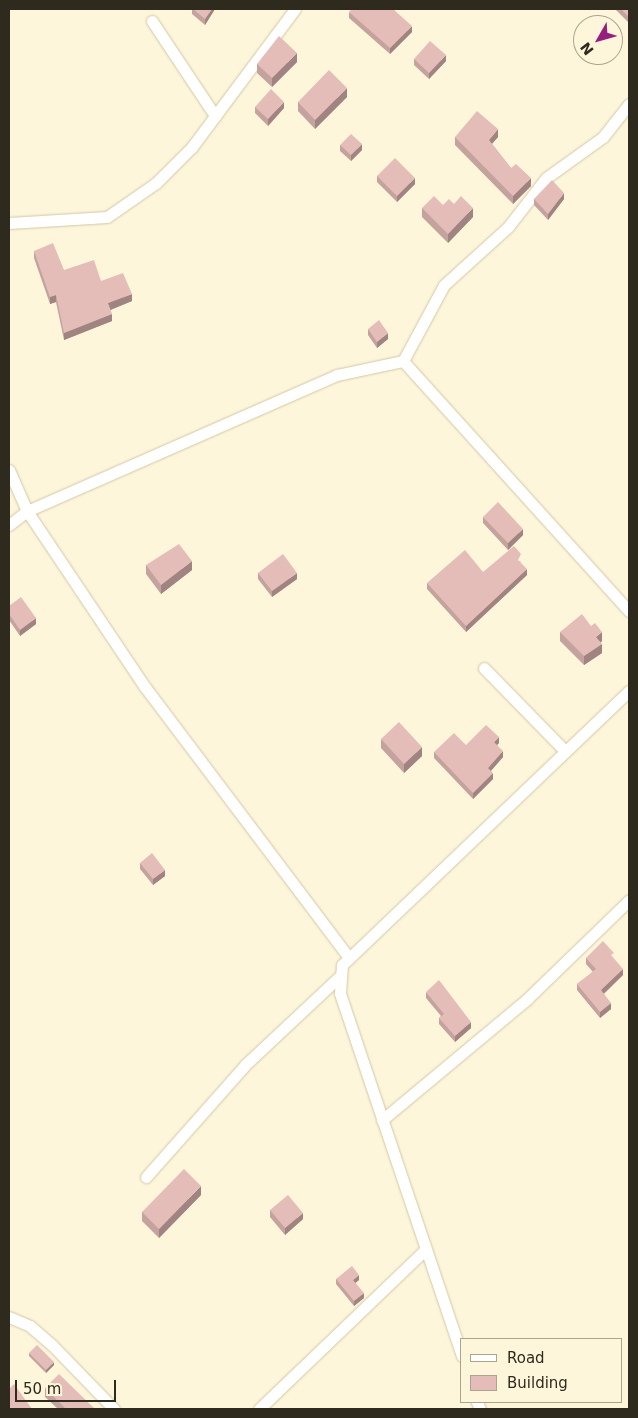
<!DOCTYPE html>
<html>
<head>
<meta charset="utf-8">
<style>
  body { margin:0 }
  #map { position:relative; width:638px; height:1418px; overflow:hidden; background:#fef6db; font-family:"DejaVu Sans",sans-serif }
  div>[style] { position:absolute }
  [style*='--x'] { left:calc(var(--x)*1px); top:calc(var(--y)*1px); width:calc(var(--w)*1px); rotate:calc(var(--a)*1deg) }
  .roads { filter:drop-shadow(0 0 1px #d1c8a6) drop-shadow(0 0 1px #d1c8a6) }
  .minor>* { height:11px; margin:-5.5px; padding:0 5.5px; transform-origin:5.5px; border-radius:5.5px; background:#fff }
  .wall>* { inset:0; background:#c4a39e }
  .shaded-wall>* { inset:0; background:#a08481 }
  .building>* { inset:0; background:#e4bdb8 }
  span { translate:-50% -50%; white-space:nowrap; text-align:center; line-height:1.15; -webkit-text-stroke:5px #fef6db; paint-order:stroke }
  .frame { position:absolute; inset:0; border:10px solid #2e2a1d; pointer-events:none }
  .legend { position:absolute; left:460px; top:1338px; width:162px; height:65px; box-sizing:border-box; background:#fef6db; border:1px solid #aba48f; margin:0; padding:6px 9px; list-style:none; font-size:15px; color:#2e2a1d }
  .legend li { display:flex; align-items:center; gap:10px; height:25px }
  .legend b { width:25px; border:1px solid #aba48f }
  .north { position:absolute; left:573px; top:15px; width:50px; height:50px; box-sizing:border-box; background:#fef6db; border:1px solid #aba48f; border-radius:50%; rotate:232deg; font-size:14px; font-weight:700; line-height:20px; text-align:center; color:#2e2a1d }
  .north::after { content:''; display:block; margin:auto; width:18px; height:22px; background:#95207d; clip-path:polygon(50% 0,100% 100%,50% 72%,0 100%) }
  .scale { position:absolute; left:15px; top:1380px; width:101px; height:22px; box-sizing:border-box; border:2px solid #2e2a1d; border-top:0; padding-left:6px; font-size:15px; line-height:18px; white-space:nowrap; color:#2e2a1d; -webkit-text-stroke:4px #fef6db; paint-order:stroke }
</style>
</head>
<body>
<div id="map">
  <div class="roads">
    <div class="minor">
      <div style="--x:152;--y:21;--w:114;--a:56.4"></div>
      <div style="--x:9;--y:223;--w:98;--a:-3.5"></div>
      <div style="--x:107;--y:217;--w:60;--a:-34.8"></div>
      <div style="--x:156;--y:183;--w:51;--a:-45"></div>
      <div style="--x:192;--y:147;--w:172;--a:-53.3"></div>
      <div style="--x:403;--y:361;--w:86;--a:-61.7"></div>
      <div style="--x:444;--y:285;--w:86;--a:-42.2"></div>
      <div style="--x:508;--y:227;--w:62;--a:-52.2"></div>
      <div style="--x:546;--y:178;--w:70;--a:-35.7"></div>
      <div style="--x:603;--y:137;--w:42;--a:-51.8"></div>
      <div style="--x:9;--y:470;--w:45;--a:66.3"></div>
      <div style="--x:27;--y:511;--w:212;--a:56.2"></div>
      <div style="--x:145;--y:687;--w:336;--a:53"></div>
      <div style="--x:9;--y:525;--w:23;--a:-38"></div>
      <div style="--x:27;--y:511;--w:339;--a:-23.7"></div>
      <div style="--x:337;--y:375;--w:67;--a:-12"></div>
      <div style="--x:403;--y:361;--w:337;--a:47.9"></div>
      <div style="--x:484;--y:668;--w:116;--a:45.7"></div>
      <div style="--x:382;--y:1120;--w:189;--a:-39.8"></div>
      <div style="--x:527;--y:999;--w:142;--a:-44.1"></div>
      <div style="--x:146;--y:1177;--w:149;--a:-48.5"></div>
      <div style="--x:245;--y:1065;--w:129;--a:-43.1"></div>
      <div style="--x:9;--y:1317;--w:23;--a:23"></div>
      <div style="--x:30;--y:1326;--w:29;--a:41"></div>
      <div style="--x:52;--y:1345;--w:89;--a:45.9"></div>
      <div style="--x:462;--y:1356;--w:383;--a:-108.6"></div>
      <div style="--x:340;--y:993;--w:28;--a:-86"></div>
      <div style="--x:342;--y:965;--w:397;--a:-43.7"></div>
      <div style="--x:477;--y:1402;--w:8;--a:67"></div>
      <div style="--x:259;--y:1409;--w:231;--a:-43.8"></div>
    </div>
  </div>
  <div class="wall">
    <div style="clip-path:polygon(192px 9px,215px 9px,205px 25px,192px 14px)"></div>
    <div style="clip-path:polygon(615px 9px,629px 9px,629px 23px)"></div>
    <div style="clip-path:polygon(349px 12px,412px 32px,390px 54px,349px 18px)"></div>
    <div style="clip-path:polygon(414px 59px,446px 61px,429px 79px,414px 65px)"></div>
    <div style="clip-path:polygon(297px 62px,272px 87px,257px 73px,257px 64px)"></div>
    <div style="clip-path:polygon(347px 97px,315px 129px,298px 111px,298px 102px)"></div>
    <div style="clip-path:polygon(255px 107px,284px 108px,268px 126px,255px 113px)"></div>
    <div style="clip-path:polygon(455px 137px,498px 137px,492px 144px,511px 168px,531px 186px,513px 204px,455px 145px)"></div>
    <div style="clip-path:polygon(340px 145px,362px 150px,351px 161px,340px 151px)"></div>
    <div style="clip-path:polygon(377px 176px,415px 184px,397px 202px,377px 182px)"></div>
    <div style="clip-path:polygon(534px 199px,564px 199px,548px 220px,534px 205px)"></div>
    <div style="clip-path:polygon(454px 204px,473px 217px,448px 243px,422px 217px,422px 208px)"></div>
    <div style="clip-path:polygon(34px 251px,64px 270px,101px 281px,132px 301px,110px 310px,112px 321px,64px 340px,56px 302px,50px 304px,34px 258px)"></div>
    <div style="clip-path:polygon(368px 329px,388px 339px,377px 348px,368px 335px)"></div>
    <div style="clip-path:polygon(483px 517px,523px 535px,508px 550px,483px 523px)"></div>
    <div style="clip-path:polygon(521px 561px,520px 562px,527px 575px,466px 632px,427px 589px,427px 583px,483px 572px)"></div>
    <div style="clip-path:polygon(146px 565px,192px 570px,161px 594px,146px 574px)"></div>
    <div style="clip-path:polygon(258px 573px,297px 579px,272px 597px,258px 579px)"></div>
    <div style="clip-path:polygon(9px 606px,36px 624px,20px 636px,9px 620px)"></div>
    <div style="clip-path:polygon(560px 632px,602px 641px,601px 642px,602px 653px,584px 665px,560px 641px)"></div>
    <div style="clip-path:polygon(381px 739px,422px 756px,404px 773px,381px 748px)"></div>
    <div style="clip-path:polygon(499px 743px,497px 745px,503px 757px,491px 771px,493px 779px,473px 799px,434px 758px,434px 752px,466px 745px)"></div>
    <div style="clip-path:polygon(140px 863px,165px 876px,153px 885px,140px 869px)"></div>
    <div style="clip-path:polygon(586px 958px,614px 959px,623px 975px,604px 994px,611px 1009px,600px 1018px,577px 990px,577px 984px,593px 972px,586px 964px)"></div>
    <div style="clip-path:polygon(426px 992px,471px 1028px,455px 1042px,439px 1024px,439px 1018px,441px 1016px,426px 998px)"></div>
    <div style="clip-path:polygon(201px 1195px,159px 1238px,142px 1221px,142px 1212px)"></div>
    <div style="clip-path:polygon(270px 1210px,303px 1219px,285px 1235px,270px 1217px)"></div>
    <div style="clip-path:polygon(336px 1279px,359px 1280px,355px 1283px,364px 1298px,354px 1306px,336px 1284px)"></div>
    <div style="clip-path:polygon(29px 1353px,54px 1365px,46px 1373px,29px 1356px)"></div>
    <div style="clip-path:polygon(45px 1388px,95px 1409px,58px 1409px,45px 1397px)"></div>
  </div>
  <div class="shaded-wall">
    <div style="clip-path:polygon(212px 9px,215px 9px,205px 25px,205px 19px)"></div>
    <div style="clip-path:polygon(412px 26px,412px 32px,390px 54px,390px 48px)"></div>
    <div style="clip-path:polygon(297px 53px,297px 62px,272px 87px,272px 78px)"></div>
    <div style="clip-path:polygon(446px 55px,446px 61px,429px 79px,429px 73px)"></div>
    <div style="clip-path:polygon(347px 88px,347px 97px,315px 129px,315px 120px)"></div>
    <div style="clip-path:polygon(284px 102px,284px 108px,268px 126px,268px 119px)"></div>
    <div style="clip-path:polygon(498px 129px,498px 137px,489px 147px,489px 140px)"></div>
    <div style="clip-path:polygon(362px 144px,362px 150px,351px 161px,351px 155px)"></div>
    <div style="clip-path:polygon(415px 178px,415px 184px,397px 202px,397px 196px)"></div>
    <div style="clip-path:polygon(531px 178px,531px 186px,513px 204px,513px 196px)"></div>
    <div style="clip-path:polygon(564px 193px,564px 199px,548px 220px,548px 214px)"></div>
    <div style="clip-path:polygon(473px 208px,473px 217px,448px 243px,448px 234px)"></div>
    <div style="clip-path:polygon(132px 294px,132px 301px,108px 311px,108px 303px)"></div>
    <div style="clip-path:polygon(56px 295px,56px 302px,50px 304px,50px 297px)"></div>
    <div style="clip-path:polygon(112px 314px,112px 321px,64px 340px,64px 333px)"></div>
    <div style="clip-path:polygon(388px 333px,388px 339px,377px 348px,377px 342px)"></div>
    <div style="clip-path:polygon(523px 529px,523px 535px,508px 550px,508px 543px)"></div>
    <div style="clip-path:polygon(192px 561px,192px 570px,161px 594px,161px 585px)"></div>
    <div style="clip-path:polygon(527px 569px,527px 575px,466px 632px,466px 626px)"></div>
    <div style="clip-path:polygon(297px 573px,297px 579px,272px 597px,272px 591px)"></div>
    <div style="clip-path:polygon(36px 618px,36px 624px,20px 636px,20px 630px)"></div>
    <div style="clip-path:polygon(602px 632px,602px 641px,596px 646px,596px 637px)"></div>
    <div style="clip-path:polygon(602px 644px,602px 653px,584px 665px,584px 656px)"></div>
    <div style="clip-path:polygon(499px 737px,499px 743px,494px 748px,494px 742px)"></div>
    <div style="clip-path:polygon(422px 747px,422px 756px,404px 773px,404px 764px)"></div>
    <div style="clip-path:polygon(503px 751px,503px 757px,488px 774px,488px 768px)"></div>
    <div style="clip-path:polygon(493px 773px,493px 779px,473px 799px,473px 793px)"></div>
    <div style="clip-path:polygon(165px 870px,165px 876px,153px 885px,153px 879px)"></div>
    <div style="clip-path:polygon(623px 969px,623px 975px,601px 996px,601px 990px)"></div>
    <div style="clip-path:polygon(611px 1003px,611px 1009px,600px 1018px,600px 1012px)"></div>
    <div style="clip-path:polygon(471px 1022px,471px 1028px,455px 1042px,455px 1036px)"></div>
    <div style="clip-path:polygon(201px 1186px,201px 1195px,159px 1238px,159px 1229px)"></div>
    <div style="clip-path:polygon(303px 1213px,303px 1219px,285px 1235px,285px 1228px)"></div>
    <div style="clip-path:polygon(359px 1275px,359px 1280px,353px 1285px,353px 1280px)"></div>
    <div style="clip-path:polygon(364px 1293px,364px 1298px,354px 1306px,354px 1301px)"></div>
    <div style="clip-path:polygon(54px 1362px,54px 1365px,46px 1373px,46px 1370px)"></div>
  </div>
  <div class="building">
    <div style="clip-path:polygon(193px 9px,212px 9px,205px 19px)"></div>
    <div style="clip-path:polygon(352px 9px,393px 9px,412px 26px,390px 48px,349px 12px)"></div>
    <div style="clip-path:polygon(621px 9px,629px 9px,629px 17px)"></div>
    <div style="clip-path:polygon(279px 36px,297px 53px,272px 78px,257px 64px)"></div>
    <div style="clip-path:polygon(430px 41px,446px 55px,429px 73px,414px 59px)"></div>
    <div style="clip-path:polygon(329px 70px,347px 88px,315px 120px,298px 102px)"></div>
    <div style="clip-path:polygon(271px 89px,284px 102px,268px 119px,255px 107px)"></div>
    <div style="clip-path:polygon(477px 111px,498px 129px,489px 140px,511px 168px,516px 164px,531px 178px,513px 196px,455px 137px)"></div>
    <div style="clip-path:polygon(351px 134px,362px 144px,351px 155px,340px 145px)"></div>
    <div style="clip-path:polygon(395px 158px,415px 178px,397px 196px,377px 176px)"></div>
    <div style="clip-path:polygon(552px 180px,564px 193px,548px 214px,534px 199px)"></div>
    <div style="clip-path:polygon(434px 196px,443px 205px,449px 199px,454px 204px,461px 196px,473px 208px,448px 234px,422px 208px)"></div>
    <div style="clip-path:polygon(53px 243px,64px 270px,94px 260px,101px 281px,123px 273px,132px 294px,108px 303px,112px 314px,64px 333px,56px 295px,50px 297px,34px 251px)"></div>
    <div style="clip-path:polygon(379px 320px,388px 333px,377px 342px,368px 329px)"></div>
    <div style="clip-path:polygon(498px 502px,523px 529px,508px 543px,483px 517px)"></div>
    <div style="clip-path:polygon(179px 544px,192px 561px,161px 585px,146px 565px)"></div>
    <div style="clip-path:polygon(514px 546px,521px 554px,518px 560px,527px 569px,466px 626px,427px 583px,465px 550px,483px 572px)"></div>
    <div style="clip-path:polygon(283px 554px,297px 573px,272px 591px,258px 573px)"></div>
    <div style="clip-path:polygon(21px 597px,36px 618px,20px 630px,9px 614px,9px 606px)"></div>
    <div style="clip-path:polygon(582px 614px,591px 626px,595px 623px,602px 632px,596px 637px,602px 644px,584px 656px,560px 632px)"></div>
    <div style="clip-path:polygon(399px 722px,422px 747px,404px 764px,381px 739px)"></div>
    <div style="clip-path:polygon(486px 725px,499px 737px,494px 742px,503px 751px,488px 768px,493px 773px,473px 793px,434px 752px,454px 733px,466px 745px)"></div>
    <div style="clip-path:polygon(152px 853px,165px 870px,153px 879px,140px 863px)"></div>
    <div style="clip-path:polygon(603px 941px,614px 953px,611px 955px,623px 969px,601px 990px,611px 1003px,600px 1012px,577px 984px,596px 969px,586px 958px)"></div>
    <div style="clip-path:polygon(439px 980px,471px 1022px,455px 1036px,439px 1018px,444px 1014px,426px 992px)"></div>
    <div style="clip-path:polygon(184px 1169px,201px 1186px,159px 1229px,142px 1212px)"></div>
    <div style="clip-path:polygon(288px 1195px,303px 1213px,285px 1228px,270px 1210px)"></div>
    <div style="clip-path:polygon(352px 1266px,359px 1275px,353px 1280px,364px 1293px,354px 1301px,336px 1279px)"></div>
    <div style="clip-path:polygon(37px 1345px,54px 1362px,46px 1370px,29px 1353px)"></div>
    <div style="clip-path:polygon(59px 1374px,95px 1409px,66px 1409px,45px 1388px)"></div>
    <div style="clip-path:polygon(14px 1384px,32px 1409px,9px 1409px,9px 1389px)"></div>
  </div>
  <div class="frame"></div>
  <ul class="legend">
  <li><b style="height:6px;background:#fff"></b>Road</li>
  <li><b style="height:14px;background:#e4bdb8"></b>Building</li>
  </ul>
  <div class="north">N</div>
  <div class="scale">50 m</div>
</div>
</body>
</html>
